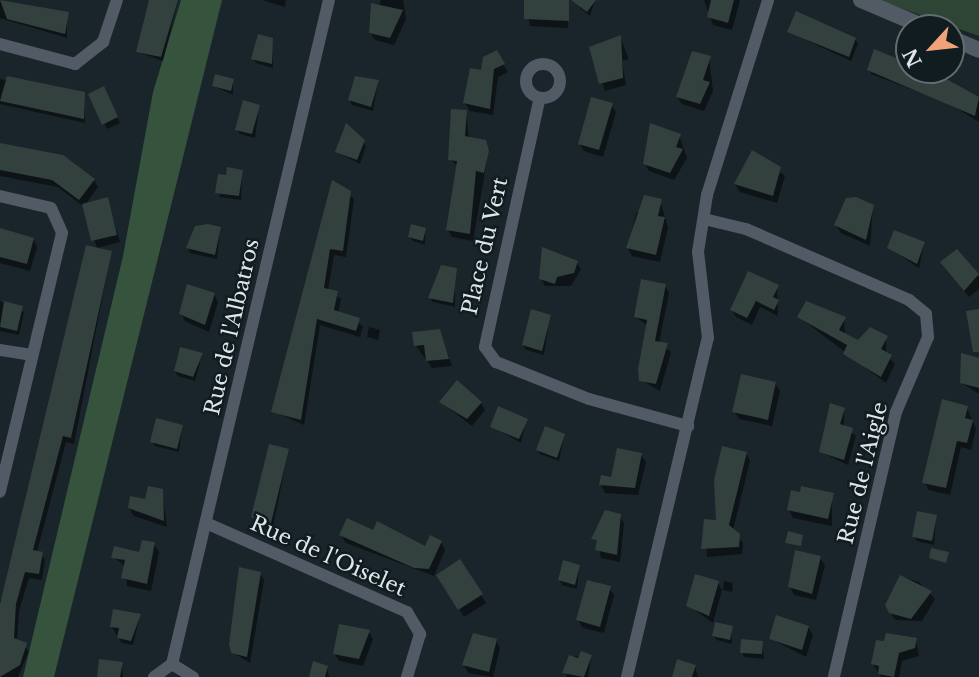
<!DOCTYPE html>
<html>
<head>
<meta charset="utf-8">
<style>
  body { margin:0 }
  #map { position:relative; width:979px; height:677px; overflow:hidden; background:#19252a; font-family:"Libre Baskerville",serif }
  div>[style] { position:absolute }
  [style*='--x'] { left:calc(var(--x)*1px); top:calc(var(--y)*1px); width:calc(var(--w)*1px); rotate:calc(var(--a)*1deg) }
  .green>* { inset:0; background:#2e4535 }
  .forest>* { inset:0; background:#36533e }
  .shadow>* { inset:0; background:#0007 }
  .building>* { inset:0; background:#32403e }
  .minor>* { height:12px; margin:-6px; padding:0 6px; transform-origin:6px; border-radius:6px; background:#525a66 }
  .minor>.ring { margin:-6px; padding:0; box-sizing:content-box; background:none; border:12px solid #525a66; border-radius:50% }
  .tertiary>* { height:16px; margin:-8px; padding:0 8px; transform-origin:8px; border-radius:8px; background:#525a66 }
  span { translate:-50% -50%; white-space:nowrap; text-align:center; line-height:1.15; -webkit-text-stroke:5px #101c20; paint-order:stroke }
  .street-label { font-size:21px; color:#dee6e9 }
  .north { position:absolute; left:895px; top:14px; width:70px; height:70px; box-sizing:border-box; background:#101c20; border:2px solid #626d70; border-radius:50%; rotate:243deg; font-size:19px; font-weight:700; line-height:28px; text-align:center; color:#dee6e9 }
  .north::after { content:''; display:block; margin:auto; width:24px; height:32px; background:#f0a278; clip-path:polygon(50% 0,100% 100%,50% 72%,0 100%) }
</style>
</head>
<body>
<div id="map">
  <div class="green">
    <div style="clip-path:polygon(878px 0,979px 0,979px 36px)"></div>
  </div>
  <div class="forest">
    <div style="clip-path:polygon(181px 0,222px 0,54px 677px,23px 677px,123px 256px,153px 92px)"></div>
  </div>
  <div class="shadow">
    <div style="clip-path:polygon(0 0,67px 13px,67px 38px,0 18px)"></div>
    <div style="clip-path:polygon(150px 0,178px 0,163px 61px,138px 52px)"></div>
    <div style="clip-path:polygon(262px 0,286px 0,285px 7px)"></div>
    <div style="clip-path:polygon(381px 0,403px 0,406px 19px,394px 45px,375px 40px,370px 33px)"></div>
    <div style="clip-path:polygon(526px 0,567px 0,568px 28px,530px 26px)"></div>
    <div style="clip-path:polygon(580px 0,595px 1px,590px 16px,580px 8px)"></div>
    <div style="clip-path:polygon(704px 0,740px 0,732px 30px,713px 25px)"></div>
    <div style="clip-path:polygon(789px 32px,855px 39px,858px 44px,851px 61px)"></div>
    <div style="clip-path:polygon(620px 37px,629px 59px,622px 61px,626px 85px,605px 91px,591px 48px)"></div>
    <div style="clip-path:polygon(272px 39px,273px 68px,256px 63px,253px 58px)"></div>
    <div style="clip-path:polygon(496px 52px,508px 72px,498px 77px,493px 115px,470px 111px,465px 103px)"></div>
    <div style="clip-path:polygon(875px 52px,909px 70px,948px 80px,950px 88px,979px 102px,979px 122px,950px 104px,871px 74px)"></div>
    <div style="clip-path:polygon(709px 58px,713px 91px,704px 111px,682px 104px,677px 97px)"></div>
    <div style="clip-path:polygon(0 79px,84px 93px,85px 123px,0 104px)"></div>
    <div style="clip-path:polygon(233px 80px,233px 95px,214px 86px)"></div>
    <div style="clip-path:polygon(378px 82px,373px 111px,352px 105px,350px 100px)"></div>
    <div style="clip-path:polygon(106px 93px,120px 123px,107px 129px,90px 95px)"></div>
    <div style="clip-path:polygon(611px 105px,616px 112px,603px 157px,584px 151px,580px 144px)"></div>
    <div style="clip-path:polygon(259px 106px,255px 138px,240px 134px,237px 130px)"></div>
    <div style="clip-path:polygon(466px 112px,469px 138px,489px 149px,473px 241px,452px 237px,448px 230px,458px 167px,450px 159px)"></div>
    <div style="clip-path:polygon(347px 125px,366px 146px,360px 164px,337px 152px)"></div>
    <div style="clip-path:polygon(679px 135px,687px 158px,674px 180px,649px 171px,645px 164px)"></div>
    <div style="clip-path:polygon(0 145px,94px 180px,98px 187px,85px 205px,107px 199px,120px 242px,97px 248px,84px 207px,58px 187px,0 176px)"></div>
    <div style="clip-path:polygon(753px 152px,785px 176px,777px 203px,740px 192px,735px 184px)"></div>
    <div style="clip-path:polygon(242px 172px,241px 200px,219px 197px,227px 177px)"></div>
    <div style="clip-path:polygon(333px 183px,354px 199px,346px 257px,334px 255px,328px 290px,341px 299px,338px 313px,363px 326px,360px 337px,320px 325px,304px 425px,273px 411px)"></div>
    <div style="clip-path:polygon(660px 201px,668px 227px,660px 262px,632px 256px,628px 248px,636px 213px)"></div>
    <div style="clip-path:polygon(873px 206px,870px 246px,841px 233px,836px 225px)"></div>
    <div style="clip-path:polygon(220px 229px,217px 259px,190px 253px,188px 248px)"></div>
    <div style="clip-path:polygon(425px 230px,425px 245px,413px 241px,410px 237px)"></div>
    <div style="clip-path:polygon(0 231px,33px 239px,37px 247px,30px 271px,0 263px)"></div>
    <div style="clip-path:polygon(924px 244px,919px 268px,889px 248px)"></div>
    <div style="clip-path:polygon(957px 251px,979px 277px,979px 289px,969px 297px,947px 270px)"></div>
    <div style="clip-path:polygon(111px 253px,74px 444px,66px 442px,37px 552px,45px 559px,42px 580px,29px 578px,19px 611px,17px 641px,29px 651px,18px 677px,0 677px,0 602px)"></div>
    <div style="clip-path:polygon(576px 262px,581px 269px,571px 286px,545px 286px,541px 279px)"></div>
    <div style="clip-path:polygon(455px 270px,455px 307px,433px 302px,430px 297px)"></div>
    <div style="clip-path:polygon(665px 286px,669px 293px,659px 343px,671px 352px,660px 391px,641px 380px,648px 326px,636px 317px)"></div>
    <div style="clip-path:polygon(777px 286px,778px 316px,760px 307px,752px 325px,736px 317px,732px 310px)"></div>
    <div style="clip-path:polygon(214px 294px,218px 302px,209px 332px,185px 321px,181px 313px)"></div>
    <div style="clip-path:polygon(0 301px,24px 312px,19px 335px,0 331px)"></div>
    <div style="clip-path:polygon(550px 316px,544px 355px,526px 350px,523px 345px)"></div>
    <div style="clip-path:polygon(799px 317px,844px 319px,845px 335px,859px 342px,886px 337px,886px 354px,895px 364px,886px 383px)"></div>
    <div style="clip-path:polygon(369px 327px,380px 330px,378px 340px,367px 337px)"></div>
    <div style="clip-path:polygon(439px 331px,452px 366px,432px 368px,416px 346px)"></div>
    <div style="clip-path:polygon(202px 355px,195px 381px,178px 376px,175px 371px)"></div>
    <div style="clip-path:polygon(979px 359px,979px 394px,962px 383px)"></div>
    <div style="clip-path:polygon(775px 383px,780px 391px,772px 426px,739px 419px,734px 411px)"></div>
    <div style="clip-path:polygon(441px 402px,481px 403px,485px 410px,472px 426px)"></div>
    <div style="clip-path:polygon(967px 408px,976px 429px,971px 450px,961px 447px,950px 495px,929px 490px,924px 482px)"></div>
    <div style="clip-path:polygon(844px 409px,844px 427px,856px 436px,848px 465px,821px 452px)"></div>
    <div style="clip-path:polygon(526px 420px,521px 443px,492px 426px)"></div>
    <div style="clip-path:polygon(182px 426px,179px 452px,155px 446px,152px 441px)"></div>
    <div style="clip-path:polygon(564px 436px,559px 461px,540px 454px,537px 449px)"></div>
    <div style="clip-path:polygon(288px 451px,273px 527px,256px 522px,253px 517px)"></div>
    <div style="clip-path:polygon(746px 453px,750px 461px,733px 530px,743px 543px,742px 554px,707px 557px,705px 521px,718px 522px)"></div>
    <div style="clip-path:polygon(641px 455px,646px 462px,638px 495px,605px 493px,601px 485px)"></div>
    <div style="clip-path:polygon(162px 491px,167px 527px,134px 516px,129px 508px)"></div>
    <div style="clip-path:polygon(832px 495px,832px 526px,793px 518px,789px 510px)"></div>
    <div style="clip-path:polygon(619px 515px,624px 523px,620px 562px,601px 558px,595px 529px)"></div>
    <div style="clip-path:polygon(936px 517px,934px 545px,917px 541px,914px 537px)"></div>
    <div style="clip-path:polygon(374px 533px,425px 549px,441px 542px,445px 550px,434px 576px,346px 543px,341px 535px)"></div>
    <div style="clip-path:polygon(154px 544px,159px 552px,151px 591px,127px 586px,125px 566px,113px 557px,141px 554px)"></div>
    <div style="clip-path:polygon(820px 558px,825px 565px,816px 600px,794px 595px,790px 587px)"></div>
    <div style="clip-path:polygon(460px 562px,486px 603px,464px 617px,442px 583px)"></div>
    <div style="clip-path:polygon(579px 566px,577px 589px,562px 585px,560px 580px)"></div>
    <div style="clip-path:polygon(260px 573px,264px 580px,250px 663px,232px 652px)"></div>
    <div style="clip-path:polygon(901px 577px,919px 582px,935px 599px,922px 621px,895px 620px,891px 613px,891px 593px,897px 594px)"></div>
    <div style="clip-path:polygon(724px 581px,733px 583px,732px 592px,723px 590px)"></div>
    <div style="clip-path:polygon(718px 583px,722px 590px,713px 623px,688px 605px)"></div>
    <div style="clip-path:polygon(609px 588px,614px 595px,604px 633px,583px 628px,578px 620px)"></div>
    <div style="clip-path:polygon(140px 615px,133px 645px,122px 643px,111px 626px)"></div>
    <div style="clip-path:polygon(731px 627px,732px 644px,717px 640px,714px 636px)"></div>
    <div style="clip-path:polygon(808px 627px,813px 635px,806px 657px,771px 639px)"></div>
    <div style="clip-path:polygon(369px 632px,373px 639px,363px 666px,339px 661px,334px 653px)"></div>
    <div style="clip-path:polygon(496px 640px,500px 648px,493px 677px,468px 673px,464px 665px)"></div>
    <div style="clip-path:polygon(916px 640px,919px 656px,902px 661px,899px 677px,881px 677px,873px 664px)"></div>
    <div style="clip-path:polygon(762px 643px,764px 659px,744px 657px,742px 652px)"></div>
    <div style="clip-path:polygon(570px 656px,591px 657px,588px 677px,566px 677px)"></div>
    <div style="clip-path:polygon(678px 661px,695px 666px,698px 677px,672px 677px)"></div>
    <div style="clip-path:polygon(122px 664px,123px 677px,98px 677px)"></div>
    <div style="clip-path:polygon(327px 667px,329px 677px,312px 677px)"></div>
  </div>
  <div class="building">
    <div style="clip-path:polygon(0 0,69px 12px,65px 34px,7px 19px)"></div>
    <div style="clip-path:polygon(149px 0,178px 0,161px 57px,136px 52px)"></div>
    <div style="clip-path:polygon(524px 0,569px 0,569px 21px,524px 19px)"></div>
    <div style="clip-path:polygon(571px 0,596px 0,587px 12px)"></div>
    <div style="clip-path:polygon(711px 0,734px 0,728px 23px,707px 17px)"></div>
    <div style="clip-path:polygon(371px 3px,403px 10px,390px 38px,369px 33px)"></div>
    <div style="clip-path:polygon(796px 11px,856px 38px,849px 57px,787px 32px)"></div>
    <div style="clip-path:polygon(258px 34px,273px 38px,272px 64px,251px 59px)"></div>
    <div style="clip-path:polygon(621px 35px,623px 78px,599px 84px,589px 47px)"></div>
    <div style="clip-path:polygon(874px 49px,908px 63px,905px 70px,930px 70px,979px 97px,975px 116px,867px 70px)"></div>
    <div style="clip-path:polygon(497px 50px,505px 64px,494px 69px,490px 109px,463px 103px,470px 68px,481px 70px,483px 57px)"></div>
    <div style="clip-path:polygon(692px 51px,711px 56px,703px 80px,710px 82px,700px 104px,676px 97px)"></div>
    <div style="clip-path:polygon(215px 74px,234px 79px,231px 91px,212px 86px)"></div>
    <div style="clip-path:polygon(7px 76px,85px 92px,84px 119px,0 101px)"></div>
    <div style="clip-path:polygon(355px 76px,379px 80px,371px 107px,348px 100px)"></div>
    <div style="clip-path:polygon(104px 86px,118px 117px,102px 125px,88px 94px)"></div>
    <div style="clip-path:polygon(591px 97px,613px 103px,599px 150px,578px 144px)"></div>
    <div style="clip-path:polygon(243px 100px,260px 105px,252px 134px,235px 130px)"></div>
    <div style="clip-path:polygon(451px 109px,467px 110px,465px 136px,486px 140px,489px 151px,484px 173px,476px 171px,470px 234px,446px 230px,457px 161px,448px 160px)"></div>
    <div style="clip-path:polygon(346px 123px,365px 140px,357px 160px,335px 152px)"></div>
    <div style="clip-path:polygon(650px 123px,681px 134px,676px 147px,683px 149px,670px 173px,643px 164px)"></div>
    <div style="clip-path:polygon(0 143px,63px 155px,95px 179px,79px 200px,52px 180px,0 170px)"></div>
    <div style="clip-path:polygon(752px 150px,781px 167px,773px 196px,734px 184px)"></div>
    <div style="clip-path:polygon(227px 167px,243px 170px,239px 196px,215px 193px,218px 174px,226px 175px)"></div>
    <div style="clip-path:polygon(332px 180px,351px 191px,343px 251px,330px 249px,324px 288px,338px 291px,334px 310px,360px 318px,356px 331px,317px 319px,301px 420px,271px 412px)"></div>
    <div style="clip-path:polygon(644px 195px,662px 199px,658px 216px,665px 217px,656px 255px,626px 248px)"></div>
    <div style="clip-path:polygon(108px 197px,117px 235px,91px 241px,82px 204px)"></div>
    <div style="clip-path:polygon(856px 197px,874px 205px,866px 240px,834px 225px,846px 198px)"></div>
    <div style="clip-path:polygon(208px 224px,221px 227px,215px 255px,186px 248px,195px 226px)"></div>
    <div style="clip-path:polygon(411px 224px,426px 228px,423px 241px,408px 237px)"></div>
    <div style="clip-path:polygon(0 228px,34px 238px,27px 264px,0 257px)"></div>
    <div style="clip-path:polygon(894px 230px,925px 242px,917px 264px,887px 248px)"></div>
    <div style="clip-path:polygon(86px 245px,112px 251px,71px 438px,63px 436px,33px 550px,43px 552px,39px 574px,25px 572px,16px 604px,14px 638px,27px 643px,20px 665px,0 677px,0 604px)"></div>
    <div style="clip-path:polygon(542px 247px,578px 261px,574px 273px,557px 277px,555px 284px,539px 279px)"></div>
    <div style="clip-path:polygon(957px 249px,979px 274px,964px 291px,940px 262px)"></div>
    <div style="clip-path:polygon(441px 265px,457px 268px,453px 303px,428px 298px)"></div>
    <div style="clip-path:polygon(748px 271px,779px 285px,773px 297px,779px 300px,774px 310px,756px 301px,747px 318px,730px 310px)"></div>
    <div style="clip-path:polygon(641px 279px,666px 284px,655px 341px,668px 343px,656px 384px,639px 381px,638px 369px,647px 320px,634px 317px)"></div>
    <div style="clip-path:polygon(187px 284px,215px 293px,205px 325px,179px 314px)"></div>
    <div style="clip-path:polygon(4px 301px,23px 306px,17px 331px,0 327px)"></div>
    <div style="clip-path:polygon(806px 301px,846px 317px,839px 330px,858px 340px,870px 327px,888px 336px,881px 349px,892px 355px,881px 377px,843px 354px,847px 345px,797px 317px)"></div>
    <div style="clip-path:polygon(531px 309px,551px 315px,542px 351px,522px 345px)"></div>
    <div style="clip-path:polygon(979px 309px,979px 352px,973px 352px,966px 311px)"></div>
    <div style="clip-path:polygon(440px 329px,449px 359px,426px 361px,424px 345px,414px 346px,412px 332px)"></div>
    <div style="clip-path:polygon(180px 347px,203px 353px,193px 377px,174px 371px)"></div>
    <div style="clip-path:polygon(961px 353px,979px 358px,979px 388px,960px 383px)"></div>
    <div style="clip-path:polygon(741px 374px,776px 382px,768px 420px,732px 412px)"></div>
    <div style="clip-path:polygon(457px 380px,482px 402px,467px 419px,439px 402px)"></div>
    <div style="clip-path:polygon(942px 399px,968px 406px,965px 418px,973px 420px,967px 443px,957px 441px,946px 488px,922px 483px)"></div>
    <div style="clip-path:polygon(830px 403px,845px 408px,840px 424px,853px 428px,844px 460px,819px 452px)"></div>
    <div style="clip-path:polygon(498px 406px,528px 419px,519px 439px,490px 427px)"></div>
    <div style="clip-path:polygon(156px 418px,183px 425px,177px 449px,150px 442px)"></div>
    <div style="clip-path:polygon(545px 426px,565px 434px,557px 458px,536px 450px)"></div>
    <div style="clip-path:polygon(269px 444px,289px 449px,271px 523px,251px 517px)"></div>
    <div style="clip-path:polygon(722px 446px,747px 452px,729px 525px,740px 534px,739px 547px,701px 549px,704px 519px,716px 520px,714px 480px)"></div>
    <div style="clip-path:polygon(617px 448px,642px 453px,635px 488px,599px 485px,601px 475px,611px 477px)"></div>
    <div style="clip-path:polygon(148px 486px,163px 489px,164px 521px,128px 508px,130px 496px,145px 499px)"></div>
    <div style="clip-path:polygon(801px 486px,834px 493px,828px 519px,787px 510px,791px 490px,800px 492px)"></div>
    <div style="clip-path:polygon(605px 510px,621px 514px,617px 555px,595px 550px,597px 540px,591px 539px)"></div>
    <div style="clip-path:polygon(917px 511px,937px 515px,932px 541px,912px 537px)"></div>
    <div style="clip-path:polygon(347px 518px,373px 530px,377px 521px,425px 546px,430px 535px,442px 541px,429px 569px,414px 568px,339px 535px)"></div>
    <div style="clip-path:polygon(788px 531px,803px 535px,801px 546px,785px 543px)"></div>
    <div style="clip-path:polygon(142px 540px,155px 542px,147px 584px,121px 578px,125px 560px,111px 558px,114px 546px,139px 552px)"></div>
    <div style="clip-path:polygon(931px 548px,949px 552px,946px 563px,929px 558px)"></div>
    <div style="clip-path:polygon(795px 550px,821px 556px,812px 594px,788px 587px)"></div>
    <div style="clip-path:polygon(460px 559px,483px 594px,458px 610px,436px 575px)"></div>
    <div style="clip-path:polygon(563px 560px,580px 565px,575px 585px,558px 580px)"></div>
    <div style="clip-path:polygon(239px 567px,261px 572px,247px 657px,231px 653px,229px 644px)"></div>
    <div style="clip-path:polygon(695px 574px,719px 581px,709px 616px,686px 606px)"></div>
    <div style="clip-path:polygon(900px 575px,932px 591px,911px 619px,889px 613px,885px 605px)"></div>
    <div style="clip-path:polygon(587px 580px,611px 586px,600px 627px,576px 620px)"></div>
    <div style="clip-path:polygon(113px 609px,141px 614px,131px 641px,117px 638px,119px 628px,110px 627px)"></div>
    <div style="clip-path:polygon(776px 615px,809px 626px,802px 650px,769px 639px)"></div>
    <div style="clip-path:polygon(715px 622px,733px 626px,730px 640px,712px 636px)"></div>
    <div style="clip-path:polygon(339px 624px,370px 630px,359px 659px,333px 654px)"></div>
    <div style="clip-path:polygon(473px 633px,497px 639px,489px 672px,462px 665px)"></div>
    <div style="clip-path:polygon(886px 633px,917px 638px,915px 648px,899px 653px,894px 677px,878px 674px,879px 666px,871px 664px,876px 640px,884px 641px)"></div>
    <div style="clip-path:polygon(741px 639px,763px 641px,762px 654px,740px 653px)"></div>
    <div style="clip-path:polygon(581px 651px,592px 655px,584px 677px,562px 673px,569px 655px,578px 658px)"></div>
    <div style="clip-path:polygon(99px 659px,123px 662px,120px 677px,97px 677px)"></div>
    <div style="clip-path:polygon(677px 659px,696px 665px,692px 677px,672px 677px)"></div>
    <div style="clip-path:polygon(313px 661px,328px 666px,325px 677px,309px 677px)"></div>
  </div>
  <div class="minor">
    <div style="--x:0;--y:44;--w:78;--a:14.9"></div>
    <div style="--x:75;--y:64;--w:36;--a:-38"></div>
    <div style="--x:103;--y:42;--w:44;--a:-71.6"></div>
    <div class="ring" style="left:526px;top:64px;width:22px;height:22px"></div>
    <div style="--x:539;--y:101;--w:252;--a:102.4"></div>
    <div style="--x:485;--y:347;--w:19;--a:54"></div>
    <div style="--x:496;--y:362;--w:100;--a:21.7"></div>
    <div style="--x:589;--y:399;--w:103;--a:15.3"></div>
    <div style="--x:0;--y:196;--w:52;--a:13.2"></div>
    <div style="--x:51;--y:208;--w:27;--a:66"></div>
    <div style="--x:62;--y:233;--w:266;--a:103.5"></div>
    <div style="--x:704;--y:219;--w:43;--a:13.4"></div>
    <div style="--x:746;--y:229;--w:178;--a:23.5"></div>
    <div style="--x:909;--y:300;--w:22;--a:39"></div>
    <div style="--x:926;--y:314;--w:23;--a:85"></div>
    <div style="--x:928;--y:337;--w:82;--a:113.1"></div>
    <div style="--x:896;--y:412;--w:272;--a:103.2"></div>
    <div style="--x:0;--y:350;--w:30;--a:9"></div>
    <div style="--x:206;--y:523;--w:220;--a:23.9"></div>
    <div style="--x:407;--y:612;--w:26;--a:59"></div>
    <div style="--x:420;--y:634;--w:45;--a:106.8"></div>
    <div style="--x:172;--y:664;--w:682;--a:-76.7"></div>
    <div style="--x:154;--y:677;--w:22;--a:-36"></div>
    <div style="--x:172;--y:664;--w:25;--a:32"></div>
    <div style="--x:627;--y:677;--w:349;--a:-76.6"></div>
    <div style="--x:708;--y:338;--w:87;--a:-96.6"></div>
    <div style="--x:698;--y:252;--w:58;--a:-81"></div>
    <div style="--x:707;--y:195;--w:204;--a:-72.6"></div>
  </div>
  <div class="tertiary">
    <div style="--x:861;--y:0;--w:72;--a:23"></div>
    <div style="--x:951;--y:38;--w:30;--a:23"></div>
  </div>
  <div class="street-label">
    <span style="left:485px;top:246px;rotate:-77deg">Place du Vert</span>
    <span style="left:232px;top:327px;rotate:-77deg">Rue de l'Albatros</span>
    <span style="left:863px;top:473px;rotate:-76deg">Rue de l'Aigle</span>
    <span style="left:328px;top:556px;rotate:24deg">Rue de l'Oiselet</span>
  </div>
  <div class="north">N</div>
</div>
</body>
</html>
